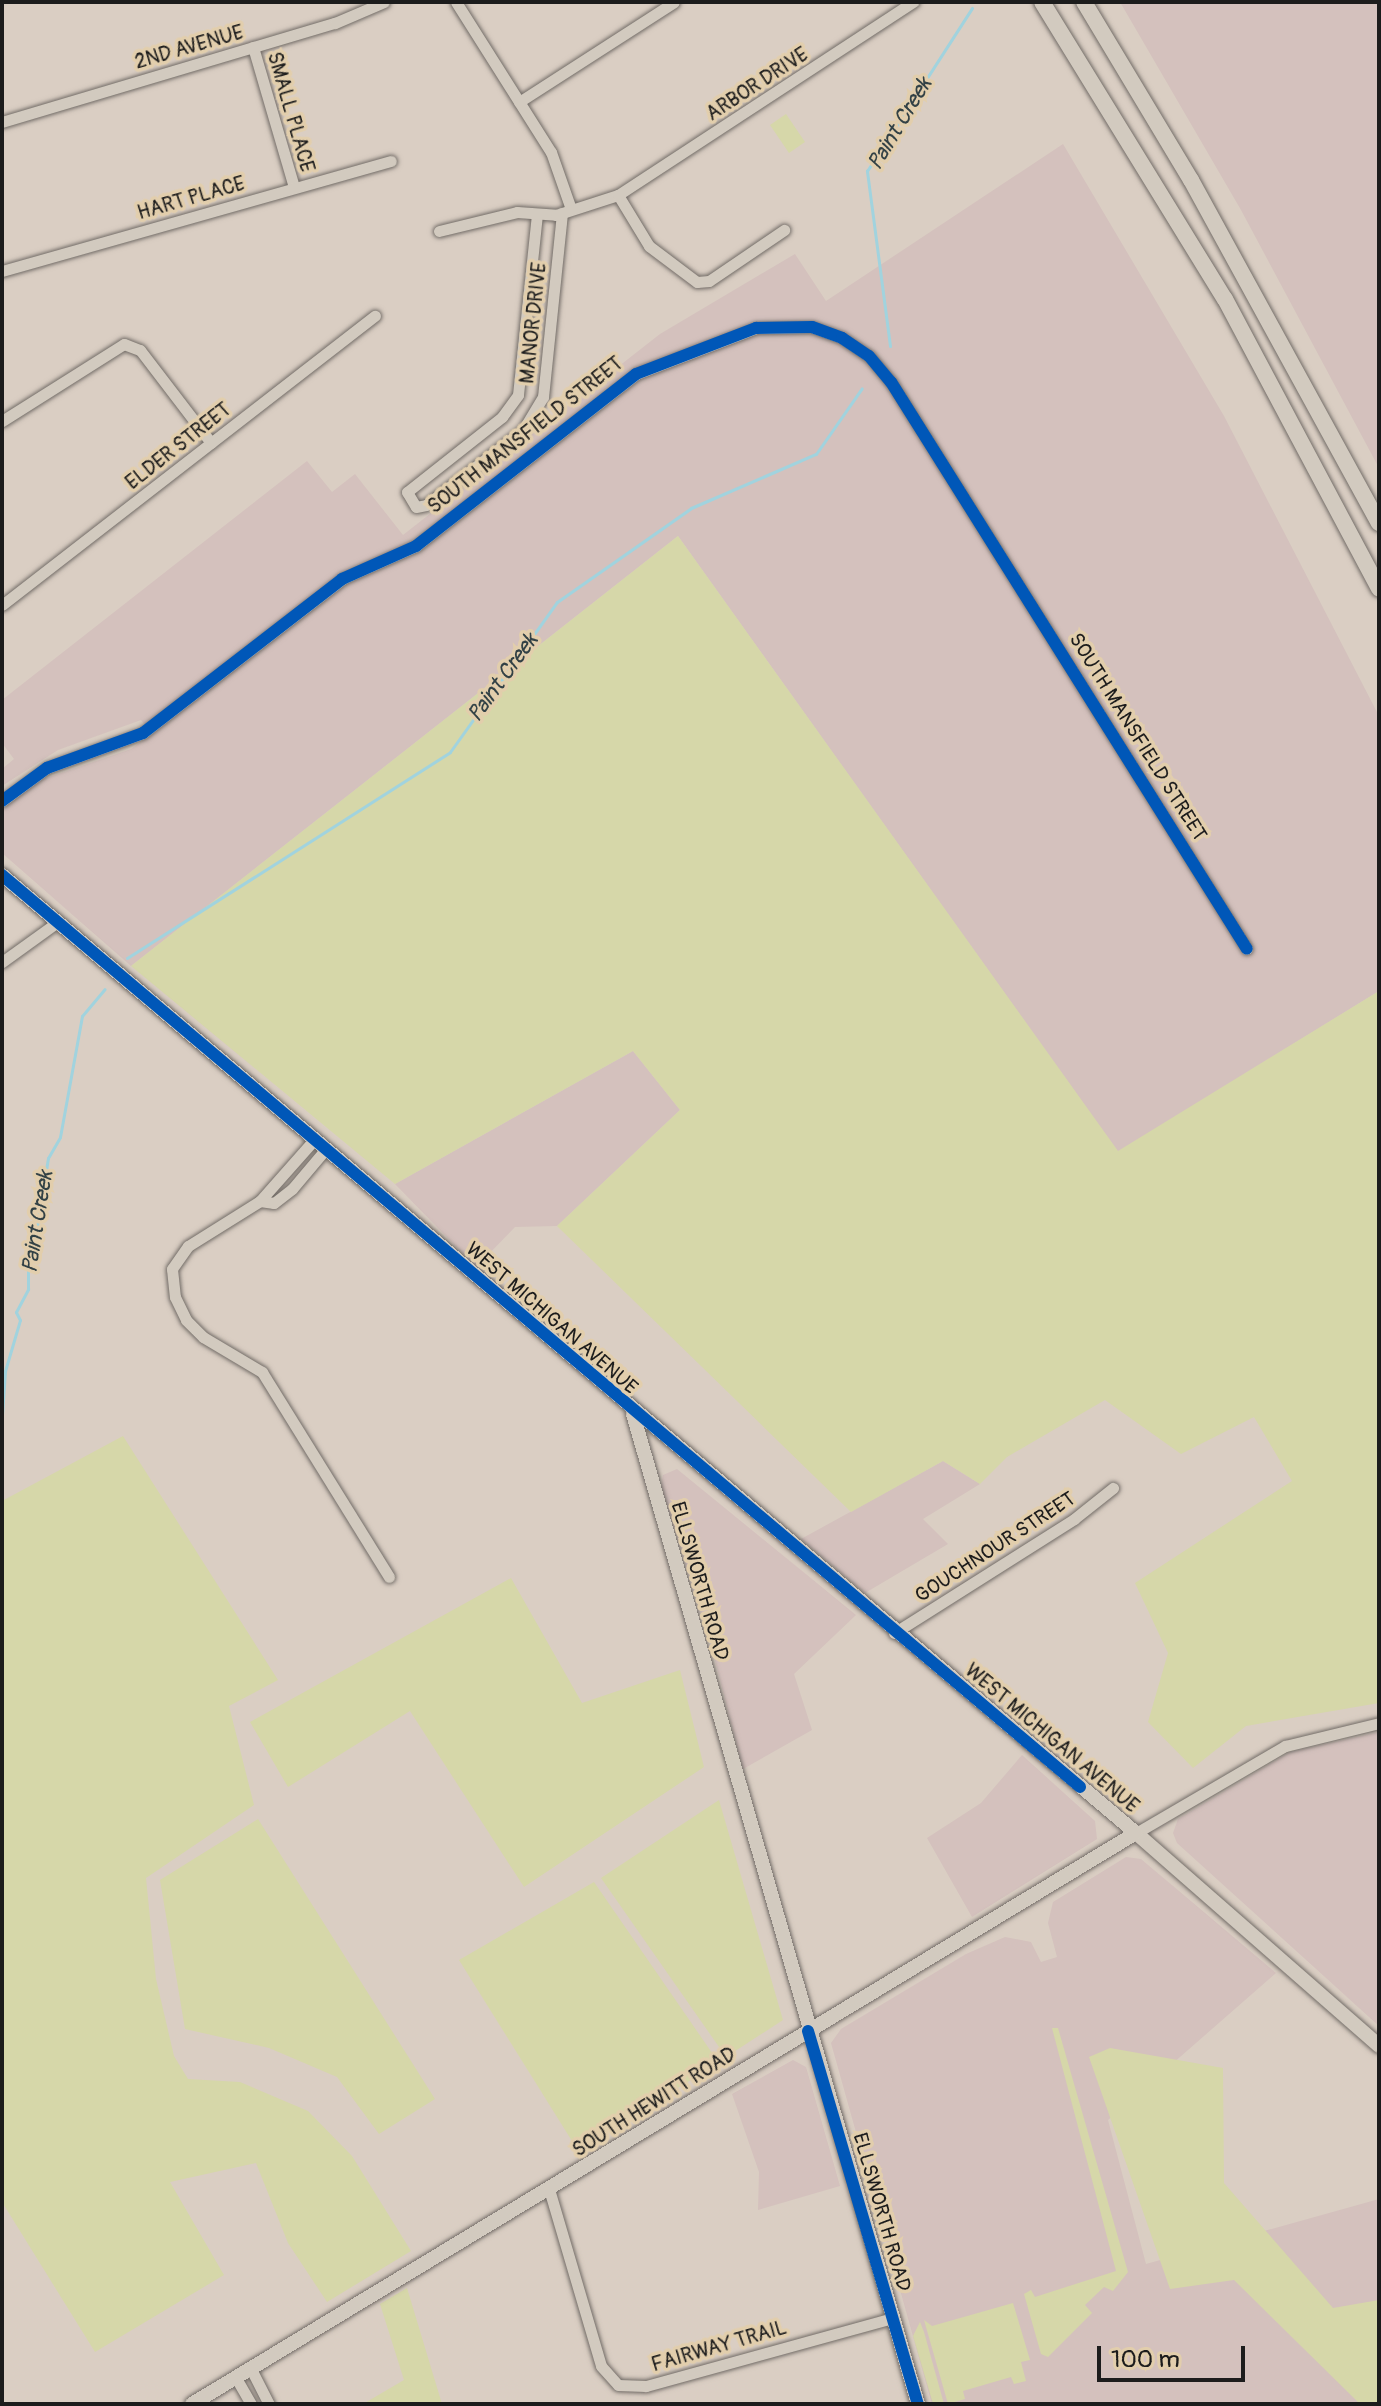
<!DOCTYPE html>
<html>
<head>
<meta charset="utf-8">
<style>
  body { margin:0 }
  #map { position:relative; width:1381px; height:2406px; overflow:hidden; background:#dacec3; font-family:Pangolin,sans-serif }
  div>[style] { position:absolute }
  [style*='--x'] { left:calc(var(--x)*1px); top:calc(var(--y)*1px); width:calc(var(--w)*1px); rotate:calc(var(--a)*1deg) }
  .built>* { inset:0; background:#d4c1bd }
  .green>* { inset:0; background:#d6d7a9 }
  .stream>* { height:3px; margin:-1.5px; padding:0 1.5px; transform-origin:1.5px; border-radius:1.5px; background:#a1d3de }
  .roads { filter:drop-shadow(0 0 2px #726c67) drop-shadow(0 0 2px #726c67) }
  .minor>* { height:11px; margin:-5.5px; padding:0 5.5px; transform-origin:5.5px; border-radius:5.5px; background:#d2cabf }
  .major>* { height:14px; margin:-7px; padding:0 7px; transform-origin:7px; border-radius:7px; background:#d2cabf }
  .highway>* { height:16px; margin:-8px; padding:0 8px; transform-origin:8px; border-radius:8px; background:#d2cabf }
  .cycleway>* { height:12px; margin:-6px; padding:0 6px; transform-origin:6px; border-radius:6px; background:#0057b8 }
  span { translate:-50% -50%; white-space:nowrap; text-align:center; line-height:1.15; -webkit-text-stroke:7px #e2ceac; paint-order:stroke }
  .street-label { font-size:20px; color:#1c1c1c }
  .water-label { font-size:22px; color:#324145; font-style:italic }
  .frame { position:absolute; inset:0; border:4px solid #1c1c1c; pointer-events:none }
  .scale { position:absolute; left:1097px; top:2346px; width:148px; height:36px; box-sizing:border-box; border:4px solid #1c1c1c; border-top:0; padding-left:10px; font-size:24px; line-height:28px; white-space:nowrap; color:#1c1c1c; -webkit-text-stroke:6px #e2ceac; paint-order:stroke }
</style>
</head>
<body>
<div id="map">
  <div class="built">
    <div style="clip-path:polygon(1120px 2px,1379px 2px,1379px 468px,1241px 210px)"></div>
    <div style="clip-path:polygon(1063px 144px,1224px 416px,1379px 716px,1379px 991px,1118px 1152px,678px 536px,131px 966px,2px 853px,2px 811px,35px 782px,131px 749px,152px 734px,141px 720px,58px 750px,2px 786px,2px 769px,14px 759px,2px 743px,2px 700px,307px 461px,332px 492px,355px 474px,403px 535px,660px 334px,795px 254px,826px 301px)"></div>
    <div style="clip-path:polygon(633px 1051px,680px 1110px,557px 1226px,515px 1227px,476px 1267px,395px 1184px)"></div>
    <div style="clip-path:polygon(943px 1461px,980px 1484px,923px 1519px,948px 1544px,865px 1593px,801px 1539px)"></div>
    <div style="clip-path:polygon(677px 1469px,856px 1615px,794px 1674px,812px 1730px,743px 1769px,709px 1637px,661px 1488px,663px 1475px)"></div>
    <div style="clip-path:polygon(1379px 1732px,1379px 2026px,1177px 1843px,1173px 1833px,1178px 1819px,1290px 1752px)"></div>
    <div style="clip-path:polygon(1022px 1755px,1095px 1821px,1097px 1839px,972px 1917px,927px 1838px,981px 1803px)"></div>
    <div style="clip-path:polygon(1126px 1857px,1141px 1859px,1276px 1973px,1108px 2120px,1146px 2264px,1379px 2199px,1379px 2404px,932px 2404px,831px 2043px,841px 2029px,966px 1954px,1005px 1937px,1031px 1942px,1041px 1962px,1057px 1957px,1048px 1923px,1053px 1902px)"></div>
    <div style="clip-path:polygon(793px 2060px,806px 2067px,840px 2186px,758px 2210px,759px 2172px,732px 2094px)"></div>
  </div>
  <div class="green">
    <div style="clip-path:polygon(786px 114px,805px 142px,789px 153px,770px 125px)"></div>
    <div style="clip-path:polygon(678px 536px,1118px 1151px,1379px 991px,1379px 1703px,1246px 1726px,1193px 1768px,1148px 1722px,1168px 1653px,1135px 1583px,1292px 1481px,1254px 1417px,1181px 1454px,1105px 1400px,1007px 1457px,980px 1484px,943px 1461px,851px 1512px,557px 1226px,680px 1110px,633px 1051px,395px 1184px,131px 966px)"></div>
    <div style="clip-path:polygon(123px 1436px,278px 1680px,229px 1706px,254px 1805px,146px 1878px,156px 1979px,174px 2056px,188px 2079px,240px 2082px,308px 2111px,352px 2156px,411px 2251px,327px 2302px,288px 2243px,256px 2163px,170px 2182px,224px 2275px,95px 2352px,2px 2202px,2px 1501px)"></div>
    <div style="clip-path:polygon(511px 1578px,582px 1703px,680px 1670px,704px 1767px,524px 1887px,410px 1711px,288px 1787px,250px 1722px)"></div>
    <div style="clip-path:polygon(719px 1800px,783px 2020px,726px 2057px,601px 1878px)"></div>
    <div style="clip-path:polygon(258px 1819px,435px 2099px,379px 2134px,337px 2077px,269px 2048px,185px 2029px,160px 1880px)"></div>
    <div style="clip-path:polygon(594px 1882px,719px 2063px,577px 2149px,459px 1960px)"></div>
    <div style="clip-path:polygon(1052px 2028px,1058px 2028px,1128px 2272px,1113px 2291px,1104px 2287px,1085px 2305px,1092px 2313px,1048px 2357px,1041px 2354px,1024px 2294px,1031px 2290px,1035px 2297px,1116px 2271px)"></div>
    <div style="clip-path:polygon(1110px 2048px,1223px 2068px,1224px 2183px,1333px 2308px,1379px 2300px,1379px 2404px,1360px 2404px,1234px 2280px,1170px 2289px,1089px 2057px)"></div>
    <div style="clip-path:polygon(407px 2288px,442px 2404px,363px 2404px,404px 2380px,380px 2304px)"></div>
    <div style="clip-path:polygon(1013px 2303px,1030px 2360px,1021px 2362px,1026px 2381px,1014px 2384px,1011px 2377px,963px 2391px,965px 2399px,948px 2404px,924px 2320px,932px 2326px)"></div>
    <div style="clip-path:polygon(920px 2322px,924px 2332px,944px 2404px,933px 2404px,913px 2336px)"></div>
  </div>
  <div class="stream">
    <div style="--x:890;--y:346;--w:177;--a:-97.5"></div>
    <div style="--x:867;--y:171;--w:194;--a:-57.2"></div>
    <div style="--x:127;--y:958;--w:383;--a:-32.5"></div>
    <div style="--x:450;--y:752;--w:184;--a:-54.5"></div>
    <div style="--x:557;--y:602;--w:164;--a:-35"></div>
    <div style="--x:691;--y:508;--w:136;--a:-23.4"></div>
    <div style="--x:816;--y:454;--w:80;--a:-55.1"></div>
    <div style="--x:2;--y:1415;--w:44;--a:-86.1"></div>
    <div style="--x:5;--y:1371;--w:53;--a:-73.6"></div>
    <div style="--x:20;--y:1320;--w:9;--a:-117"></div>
    <div style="--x:16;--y:1312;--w:26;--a:-62"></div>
    <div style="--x:28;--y:1289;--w:33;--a:-90"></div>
    <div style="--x:28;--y:1256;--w:18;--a:-68"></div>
    <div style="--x:35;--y:1239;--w:82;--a:-80.9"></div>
    <div style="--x:48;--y:1158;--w:24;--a:-60"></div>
    <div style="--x:60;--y:1137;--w:123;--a:-79.7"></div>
    <div style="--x:82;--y:1016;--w:35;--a:-50"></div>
  </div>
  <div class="roads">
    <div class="minor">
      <div style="--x:456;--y:2;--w:178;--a:57.7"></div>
      <div style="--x:551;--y:152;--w:60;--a:70.7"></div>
      <div style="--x:253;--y:47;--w:146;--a:73.7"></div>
      <div style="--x:519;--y:102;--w:184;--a:-32.8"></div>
      <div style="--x:2;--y:122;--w:347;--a:-16.6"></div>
      <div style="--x:335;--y:23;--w:53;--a:-23.2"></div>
      <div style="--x:618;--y:195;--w:60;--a:58.7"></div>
      <div style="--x:649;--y:246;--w:60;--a:36.9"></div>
      <div style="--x:697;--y:282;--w:12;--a:-5"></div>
      <div style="--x:709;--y:281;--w:91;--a:-34.2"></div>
      <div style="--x:537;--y:214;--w:182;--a:96"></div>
      <div style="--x:518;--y:395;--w:27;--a:126"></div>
      <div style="--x:502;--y:417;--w:121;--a:141.7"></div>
      <div style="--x:407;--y:492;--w:17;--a:59"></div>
      <div style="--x:416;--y:507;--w:10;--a:-11"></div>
      <div style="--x:426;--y:505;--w:123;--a:-37.7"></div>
      <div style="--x:523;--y:430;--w:39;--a:-59"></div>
      <div style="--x:543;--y:397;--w:185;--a:-84.1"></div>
      <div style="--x:439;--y:231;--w:80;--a:-13.7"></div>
      <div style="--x:517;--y:212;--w:39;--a:4"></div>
      <div style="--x:556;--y:215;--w:65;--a:-17.9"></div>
      <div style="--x:618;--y:195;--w:353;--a:-33.2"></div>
      <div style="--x:2;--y:271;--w:404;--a:-15.8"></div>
      <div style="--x:2;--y:421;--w:144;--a:-32.3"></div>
      <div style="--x:124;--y:344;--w:17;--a:21"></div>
      <div style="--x:140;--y:350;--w:117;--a:52.6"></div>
      <div style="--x:2;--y:605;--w:472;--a:-37.8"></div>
      <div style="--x:2;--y:801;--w:56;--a:-36.3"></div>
      <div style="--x:47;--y:768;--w:102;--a:-20"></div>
      <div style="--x:143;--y:733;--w:252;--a:-37.7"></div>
      <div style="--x:342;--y:579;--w:81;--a:-24"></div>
      <div style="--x:416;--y:546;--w:279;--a:-38"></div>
      <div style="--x:636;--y:374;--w:129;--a:-21"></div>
      <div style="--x:756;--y:328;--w:56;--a:-1"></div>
      <div style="--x:812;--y:327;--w:32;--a:20"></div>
      <div style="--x:842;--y:338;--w:32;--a:34"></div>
      <div style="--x:869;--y:356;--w:34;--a:50"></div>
      <div style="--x:891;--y:382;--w:669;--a:57.88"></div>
      <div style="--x:2;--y:962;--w:67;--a:-35.8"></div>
      <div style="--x:313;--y:1141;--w:80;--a:131.5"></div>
      <div style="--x:260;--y:1201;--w:85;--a:148"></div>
      <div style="--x:188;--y:1246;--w:28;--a:125"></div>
      <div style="--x:172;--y:1269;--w:28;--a:84"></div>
      <div style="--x:175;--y:1297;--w:25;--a:64"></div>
      <div style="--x:186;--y:1320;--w:24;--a:45"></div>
      <div style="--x:203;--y:1337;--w:69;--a:30.7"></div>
      <div style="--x:262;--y:1372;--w:241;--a:58.2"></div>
      <div style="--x:260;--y:1201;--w:14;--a:8"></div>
      <div style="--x:274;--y:1203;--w:23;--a:-38"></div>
      <div style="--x:292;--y:1189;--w:51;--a:-49.8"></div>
      <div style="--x:894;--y:1633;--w:213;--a:-32.3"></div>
      <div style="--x:1074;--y:1519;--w:50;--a:-38.5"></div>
      <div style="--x:1136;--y:1833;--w:173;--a:-30.3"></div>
      <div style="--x:1285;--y:1746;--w:97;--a:-13.7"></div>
      <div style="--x:549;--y:2189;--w:184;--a:73.6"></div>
      <div style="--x:601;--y:2366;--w:25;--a:48"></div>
      <div style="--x:618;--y:2385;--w:28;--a:2"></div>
      <div style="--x:646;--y:2386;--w:256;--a:-15.4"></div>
      <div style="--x:251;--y:2369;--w:39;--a:63"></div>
      <div style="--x:236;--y:2378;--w:30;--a:60"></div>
    </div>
    <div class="major">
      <div style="--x:2;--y:875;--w:1484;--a:40.19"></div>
      <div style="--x:1136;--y:1833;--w:323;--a:41.2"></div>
      <div style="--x:633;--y:1414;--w:1030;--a:73.94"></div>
      <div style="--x:192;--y:2404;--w:1103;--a:-31.17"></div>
    </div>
    <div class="highway">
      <div style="--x:1042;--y:2;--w:349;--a:58.4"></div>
      <div style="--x:1225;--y:299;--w:328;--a:62"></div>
      <div style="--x:1084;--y:2;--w:208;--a:59"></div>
      <div style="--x:1191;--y:180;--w:391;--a:61.3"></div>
    </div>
  </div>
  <div class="cycleway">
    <div style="--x:2;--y:801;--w:56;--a:-36.3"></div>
    <div style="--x:47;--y:768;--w:102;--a:-20"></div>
    <div style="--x:143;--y:733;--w:252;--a:-37.7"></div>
    <div style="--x:342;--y:579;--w:81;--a:-24"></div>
    <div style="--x:416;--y:546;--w:279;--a:-38"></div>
    <div style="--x:636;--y:374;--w:129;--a:-21"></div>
    <div style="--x:756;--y:328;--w:56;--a:-1"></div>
    <div style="--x:812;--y:327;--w:32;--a:20"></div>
    <div style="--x:842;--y:338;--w:32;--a:34"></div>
    <div style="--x:869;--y:356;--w:34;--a:50"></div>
    <div style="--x:891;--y:382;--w:669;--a:57.88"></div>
    <div style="--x:2;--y:875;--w:1412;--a:40.23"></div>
    <div style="--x:808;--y:2031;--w:389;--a:73.6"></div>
  </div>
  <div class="street-label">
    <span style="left:189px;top:47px;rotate:-16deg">2ND AVENUE</span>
    <span style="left:757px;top:84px;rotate:-33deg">ARBOR DRIVE</span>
    <span style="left:291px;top:112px;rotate:74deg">SMALL PLACE</span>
    <span style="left:191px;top:198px;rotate:-16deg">HART PLACE</span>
    <span style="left:533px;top:323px;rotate:-84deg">MANOR DRIVE</span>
    <span style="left:525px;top:435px;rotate:-38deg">SOUTH MANSFIELD STREET</span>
    <span style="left:178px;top:446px;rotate:-38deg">ELDER STREET</span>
    <span style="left:1138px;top:737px;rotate:58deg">SOUTH MANSFIELD STREET</span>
    <span style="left:552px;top:1318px;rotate:41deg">WEST MICHIGAN AVENUE</span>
    <span style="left:995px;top:1547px;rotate:-33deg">GOUCHNOUR STREET</span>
    <span style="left:700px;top:1581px;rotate:74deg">ELLSWORTH ROAD</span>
    <span style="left:1052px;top:1738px;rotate:40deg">WEST MICHIGAN AVENUE</span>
    <span style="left:654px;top:2102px;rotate:-32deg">SOUTH HEWITT ROAD</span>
    <span style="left:882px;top:2212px;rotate:74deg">ELLSWORTH ROAD</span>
    <span style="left:719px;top:2346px;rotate:-16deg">FAIRWAY TRAIL</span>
  </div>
  <div class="water-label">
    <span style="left:900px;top:124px;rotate:-59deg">Paint Creek</span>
    <span style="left:503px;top:678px;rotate:-54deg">Paint Creek</span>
    <span style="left:38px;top:1222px;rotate:-81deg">Paint Creek</span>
  </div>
  <div class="frame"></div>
  <div class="scale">100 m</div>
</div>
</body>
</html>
